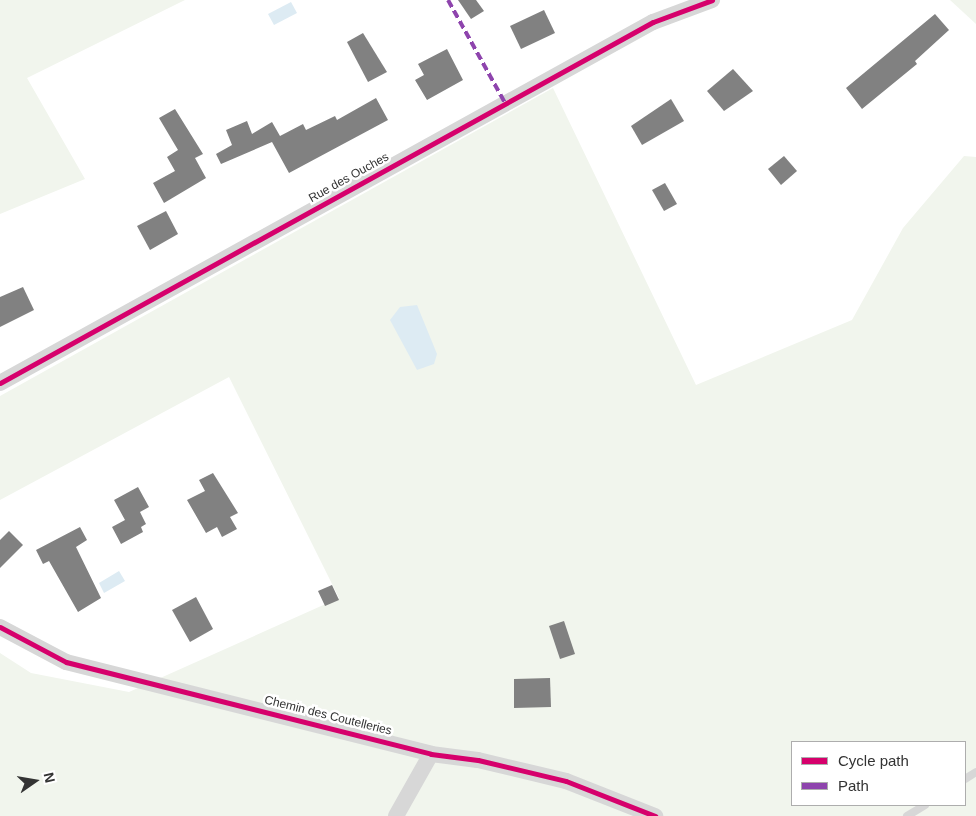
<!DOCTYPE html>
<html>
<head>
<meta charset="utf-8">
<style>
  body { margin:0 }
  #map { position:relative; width:976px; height:816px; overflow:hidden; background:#fff; font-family:Helvetica,sans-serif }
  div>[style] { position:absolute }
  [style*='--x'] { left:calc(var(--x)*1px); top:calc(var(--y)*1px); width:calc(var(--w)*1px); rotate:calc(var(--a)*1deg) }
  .green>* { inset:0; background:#f1f5ed }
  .water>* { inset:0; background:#ddebf3 }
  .building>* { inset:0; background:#818181 }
  .service>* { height:8px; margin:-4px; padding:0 4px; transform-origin:4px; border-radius:4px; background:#d7d7d7 }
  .minor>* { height:16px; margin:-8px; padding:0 8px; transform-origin:8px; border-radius:8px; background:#d7d7d7 }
  .quiet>* { height:4px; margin-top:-2px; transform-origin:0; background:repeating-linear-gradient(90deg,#8e44ad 0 8px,transparent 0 12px) }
  .cycleway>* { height:5px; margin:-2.5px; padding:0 2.5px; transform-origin:2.5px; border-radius:2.5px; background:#d6006c }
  span { translate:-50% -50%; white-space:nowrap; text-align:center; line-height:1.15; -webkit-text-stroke:5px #fff; paint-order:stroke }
  .street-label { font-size:12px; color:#333 }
  .legend { position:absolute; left:791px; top:741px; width:175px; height:65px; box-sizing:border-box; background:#fff; border:1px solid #adadad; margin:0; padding:6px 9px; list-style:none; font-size:15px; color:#333 }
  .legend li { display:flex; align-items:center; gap:10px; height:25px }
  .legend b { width:25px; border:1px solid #adadad }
  .north { position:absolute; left:10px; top:756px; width:50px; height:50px; -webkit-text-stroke:4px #fff; paint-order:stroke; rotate:77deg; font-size:14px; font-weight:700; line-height:20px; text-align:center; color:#333 }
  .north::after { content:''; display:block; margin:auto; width:18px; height:22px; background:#333; clip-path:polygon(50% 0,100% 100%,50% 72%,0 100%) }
</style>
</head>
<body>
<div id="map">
  <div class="green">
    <div style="clip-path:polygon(0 0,185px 0,27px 78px,85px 179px,0 214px)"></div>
    <div style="clip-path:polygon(950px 0,976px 0,976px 24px)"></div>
    <div style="clip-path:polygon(evenodd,553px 88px,696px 385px,852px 320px,903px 228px,964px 156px,976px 157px,976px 816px,0 816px,0 653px,31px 673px,129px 692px,339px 598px,229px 377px,0 500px,0 396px,553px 88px,792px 742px,965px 742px,965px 805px,792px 805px,792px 742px)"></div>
  </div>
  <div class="water">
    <div style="clip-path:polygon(291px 2px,297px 13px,274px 25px,268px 14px)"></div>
    <div style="clip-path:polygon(417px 305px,437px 354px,434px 364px,417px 370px,390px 320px,400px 307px)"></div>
    <div style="clip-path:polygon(119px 571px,125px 581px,104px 593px,99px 583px)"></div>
  </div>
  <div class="building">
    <div style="clip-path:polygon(458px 0,476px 0,484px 11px,471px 19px)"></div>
    <div style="clip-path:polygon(544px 10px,555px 33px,521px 49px,510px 26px)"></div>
    <div style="clip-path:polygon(935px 14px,949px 30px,915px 61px,917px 64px,862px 109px,846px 88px)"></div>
    <div style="clip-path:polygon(363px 33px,387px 72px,368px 82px,347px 42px)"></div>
    <div style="clip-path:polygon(447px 49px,463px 80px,427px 100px,415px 80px,424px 75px,418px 64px)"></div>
    <div style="clip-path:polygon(733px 69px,753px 91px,724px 111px,707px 91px)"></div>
    <div style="clip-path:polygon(376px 98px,388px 120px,289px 173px,272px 142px,221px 164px,216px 154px,232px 145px,226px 130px,247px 121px,252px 134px,272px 122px,280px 136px,303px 124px,306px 130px,335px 116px,337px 120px)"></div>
    <div style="clip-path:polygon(671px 99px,684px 121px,642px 145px,631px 126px)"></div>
    <div style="clip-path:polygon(175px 109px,203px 154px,195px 158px,206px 178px,164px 203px,153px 183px,175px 171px,167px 157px,178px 150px,159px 118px)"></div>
    <div style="clip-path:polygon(784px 156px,797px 171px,781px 185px,768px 169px)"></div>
    <div style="clip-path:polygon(665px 183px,677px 204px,664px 211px,652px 190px)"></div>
    <div style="clip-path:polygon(166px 211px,178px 234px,150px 250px,137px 226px)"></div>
    <div style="clip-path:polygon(23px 287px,34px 310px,0 327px,0 297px)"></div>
    <div style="clip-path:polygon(213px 473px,238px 513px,230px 517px,237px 529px,222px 537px,217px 527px,206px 533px,187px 500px,205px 491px,199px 480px)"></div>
    <div style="clip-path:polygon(138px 487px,149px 507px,140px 512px,146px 524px,141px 527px,143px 532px,121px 544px,112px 527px,125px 520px,114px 500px)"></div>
    <div style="clip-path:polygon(80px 527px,87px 540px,76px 547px,101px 598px,78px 612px,49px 561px,43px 564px,36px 550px)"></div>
    <div style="clip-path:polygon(9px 531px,23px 545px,0 568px,0 540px)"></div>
    <div style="clip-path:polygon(332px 585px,339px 600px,325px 606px,318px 591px)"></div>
    <div style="clip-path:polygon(196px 597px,213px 629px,190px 642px,172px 610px)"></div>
    <div style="clip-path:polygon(564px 621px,575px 654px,560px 659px,549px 626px)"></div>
    <div style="clip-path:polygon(550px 678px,551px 707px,514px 708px,514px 679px)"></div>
  </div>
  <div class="service">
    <div style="--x:965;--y:779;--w:13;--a:-32"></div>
    <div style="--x:907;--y:816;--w:21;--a:-31"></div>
  </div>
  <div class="minor">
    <div style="--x:0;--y:383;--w:746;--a:-28.94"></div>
    <div style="--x:653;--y:22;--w:63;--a:-20.4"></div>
    <div style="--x:0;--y:627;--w:75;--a:27.9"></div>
    <div style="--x:66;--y:662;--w:376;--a:14.1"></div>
    <div style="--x:431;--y:754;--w:47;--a:7.3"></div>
    <div style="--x:478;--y:760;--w:90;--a:13.4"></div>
    <div style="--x:566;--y:781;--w:96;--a:21.5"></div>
    <div style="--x:396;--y:816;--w:71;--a:-60.6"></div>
  </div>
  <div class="quiet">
    <div style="--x:448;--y:0;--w:118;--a:61"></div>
  </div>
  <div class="cycleway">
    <div style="--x:0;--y:383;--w:746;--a:-28.94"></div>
    <div style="--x:653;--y:22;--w:63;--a:-20.4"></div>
    <div style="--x:0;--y:627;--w:75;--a:27.9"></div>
    <div style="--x:66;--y:662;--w:376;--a:14.1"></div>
    <div style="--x:431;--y:754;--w:47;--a:7.3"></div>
    <div style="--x:478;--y:760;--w:90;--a:13.4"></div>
    <div style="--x:566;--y:781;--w:96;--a:21.5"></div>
  </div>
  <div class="street-label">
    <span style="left:349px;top:178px;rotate:-29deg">Rue des Ouches</span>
    <span style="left:328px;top:716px;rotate:14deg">Chemin des Coutelleries</span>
  </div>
  <ul class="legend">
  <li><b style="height:6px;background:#d6006c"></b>Cycle path</li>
  <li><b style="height:6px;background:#8e44ad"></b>Path</li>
  </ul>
  <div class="north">N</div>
</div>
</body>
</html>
